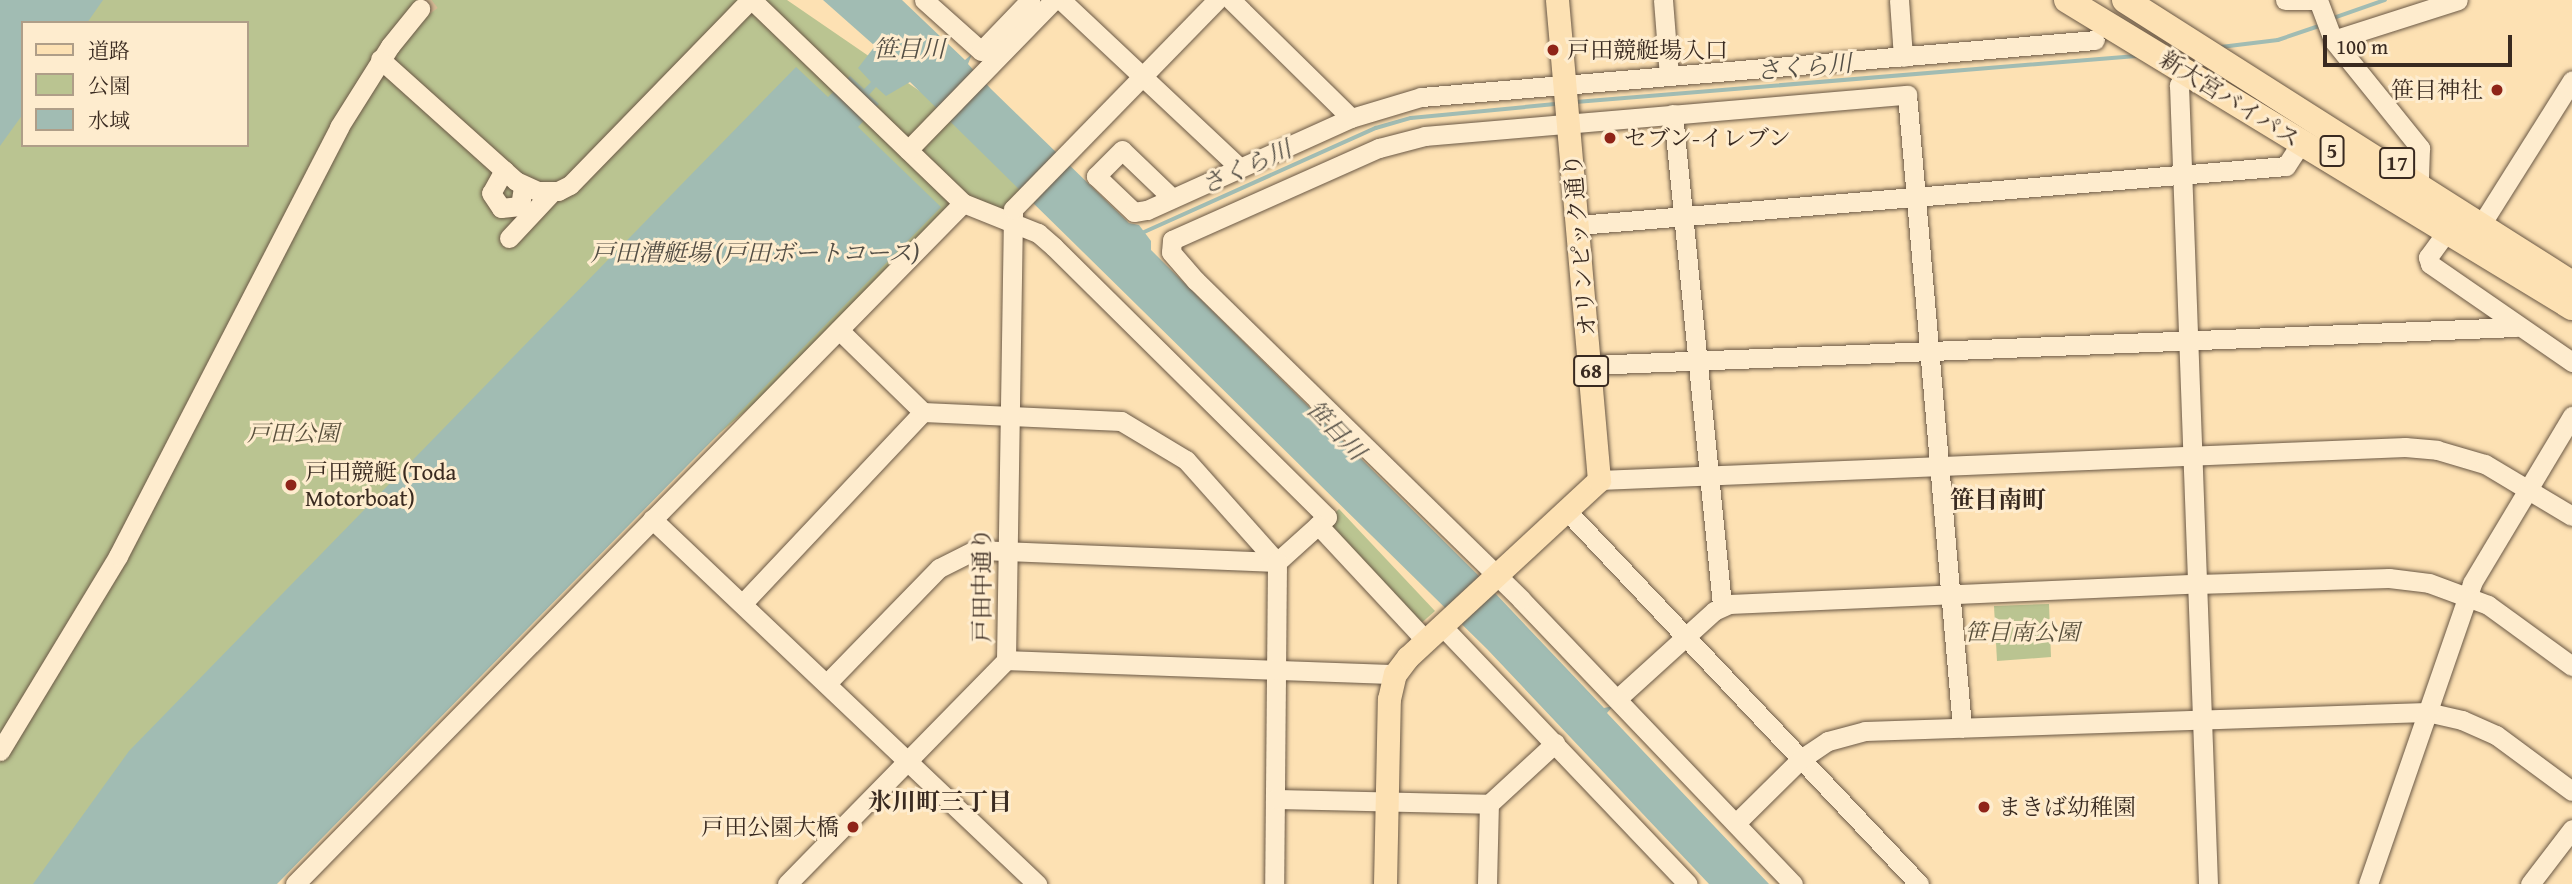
<!DOCTYPE html>
<html>
<head>
<meta charset="utf-8">
<style>
  body { margin:0 }
  #map { position:relative; width:2572px; height:884px; overflow:hidden; background:#fde1b3; font-family:"Gentium Book Plus","Noto Serif JP",serif }
  div>[style] { position:absolute }
  [style*='--x'] { left:calc(var(--x)*1px); top:calc(var(--y)*1px); width:calc(var(--w)*1px); rotate:calc(var(--a)*1deg) }
  .green>* { inset:0; background:#bac491 }
  .water>* { inset:0; background:#a1bcb3 }
  .stream>* { height:3.5px; margin:-1.75px; padding:0 1.75px; transform-origin:1.75px; border-radius:1.75px; background:#a1bcb3 }
  .minor-tunnel>* { height:19px; margin-top:-9.5px; transform-origin:0; background:repeating-linear-gradient(90deg,#d6bc96 0 19px,transparent 0 29px) }
  .roads { filter:drop-shadow(0 0 2px #6a5845) drop-shadow(0 0 2px #6a5845) }
  .minor>* { height:19px; margin:-9.5px; padding:0 9.5px; transform-origin:9.5px; border-radius:9.5px; background:#feecce }
  .major>* { height:23px; margin:-11.5px; padding:0 11.5px; transform-origin:11.5px; border-radius:11.5px; background:#fde1b3 }
  .highway>* { height:26px; margin:-13px; padding:0 13px; transform-origin:13px; border-radius:13px; background:#fde1b3 }
  .dots>* { width:19px; height:19px; translate:-50% -50%; box-sizing:border-box; border:4px solid #feecce; border-radius:50% }
  span { translate:-50% -50%; white-space:nowrap; text-align:center; line-height:1.15; -webkit-text-stroke:6px #feecce; paint-order:stroke }
  .shield-label span { padding:2px 5px; background:#feecce; border:2px solid; border-radius:5px; -webkit-text-stroke-width:0 }
  .shield-label { font-size:21px; color:#392a20; font-weight:700 }
  .poi-label { font-size:23px; color:#392a20 }
  .left { translate:0 -50%; text-align:left }
  .right { translate:-100% -50%; text-align:right }
  .street-label { font-size:23px; color:#392a20 }
  .park-label { font-size:23px; color:#59503c; font-style:italic }
  .water-label { font-size:24px; color:#534e45; font-style:italic }
  .neighbourhood-label { font-size:24px; color:#392a20; font-weight:700 }
  .legend { position:absolute; left:21px; top:21px; width:228px; height:126px; box-sizing:border-box; background:#feecce; border:2px solid #af9e88; margin:0; padding:9px 12px; list-style:none; font-size:21px; color:#392a20 }
  .legend li { display:flex; align-items:center; gap:14px; height:35px }
  .legend b { width:35px; border:2px solid #af9e88 }
  .scale { position:absolute; left:2323px; top:35px; width:189px; height:32px; box-sizing:border-box; border:4px solid #392a20; border-top:0; padding-left:9px; font-size:21px; line-height:24px; white-space:nowrap; color:#392a20; -webkit-text-stroke:5px #feecce; paint-order:stroke }
</style>
</head>
<body>
<div id="map">
  <div class="green">
    <div style="clip-path:polygon(evenodd,0 0,787px 0,1045px 177px,1012px 224px,962px 204px,839px 330px,720px 433px,262px 884px,0 884px,0 0,23px 23px,247px 23px,247px 145px,23px 145px,23px 23px)"></div>
    <div style="clip-path:polygon(1339px 509px,1435px 611px,1418px 626px,1322px 525px)"></div>
    <div style="clip-path:polygon(2049px 604px,2051px 657px,1997px 661px,1994px 606px)"></div>
  </div>
  <div class="water">
    <div style="clip-path:polygon(0 0,103px 0,87px 23px,23px 23px,23px 114px,0 146px)"></div>
    <div style="clip-path:polygon(823px 0,902px 0,965px 60px,972px 54px,968px 64px,991px 89px,1129px 223px,1139px 225px,1151px 241px,1151px 250px,1476px 573px,1604px 708px,1613px 706px,1607px 713px,1769px 884px,1709px 884px,1487px 649px,910px 82px,886px 96px,876px 87px,869px 95px,879px 104px,858px 127px,941px 207px,277px 884px,33px 884px,129px 751px,796px 67px,828px 97px,850px 76px,864px 89px,871px 82px,858px 68px,875px 46px)"></div>
  </div>
  <div class="stream">
    <div style="--x:2331;--y:19;--w:57;--a:-19.4"></div>
    <div style="--x:2221;--y:47;--w:57;--a:-7"></div>
    <div style="--x:2278;--y:40;--w:46;--a:-18.8"></div>
    <div style="--x:1576;--y:102;--w:562;--a:-4.7"></div>
    <div style="--x:1142;--y:233;--w:256;--a:-24.2"></div>
    <div style="--x:1376;--y:128;--w:36;--a:-16"></div>
    <div style="--x:1411;--y:118;--w:147;--a:-5.5"></div>
  </div>
  <div class="minor-tunnel">
    <div style="--x:420;--y:9;--w:15;--a:-37"></div>
  </div>
  <div class="roads">
    <div class="minor">
      <div style="--x:752;--y:0;--w:293;--a:43.9"></div>
      <div style="--x:963;--y:203;--w:81;--a:21.8"></div>
      <div style="--x:1038;--y:233;--w:21;--a:41"></div>
      <div style="--x:1054;--y:247;--w:384;--a:44.7"></div>
      <div style="--x:1327;--y:517;--w:67;--a:138"></div>
      <div style="--x:1277;--y:562;--w:302;--a:-177.7"></div>
      <div style="--x:975;--y:550;--w:40;--a:153.4"></div>
      <div style="--x:939;--y:568;--w:161;--a:134.2"></div>
      <div style="--x:924;--y:0;--w:76;--a:41.8"></div>
      <div style="--x:981;--y:51;--w:71;--a:-46.1"></div>
      <div style="--x:1061;--y:0;--w:243;--a:43.2"></div>
      <div style="--x:1231;--y:0;--w:168;--a:44.5"></div>
      <div style="--x:1663;--y:0;--w:76;--a:85.5"></div>
      <div style="--x:1899;--y:0;--w:57;--a:86"></div>
      <div style="--x:2285;--y:0;--w:27;--a:0"></div>
      <div style="--x:2318;--y:0;--w:43;--a:69.4"></div>
      <div style="--x:2333;--y:40;--w:139;--a:51.1"></div>
      <div style="--x:2420;--y:148;--w:29;--a:92"></div>
      <div style="--x:2333;--y:40;--w:131;--a:-17.7"></div>
      <div style="--x:380;--y:59;--w:183;--a:41.9"></div>
      <div style="--x:516;--y:181;--w:23;--a:25"></div>
      <div style="--x:537;--y:191;--w:21;--a:0"></div>
      <div style="--x:558;--y:191;--w:13;--a:-27"></div>
      <div style="--x:570;--y:185;--w:258;--a:-45.8"></div>
      <div style="--x:2186;--y:70;--w:17;--a:115"></div>
      <div style="--x:2179;--y:85;--w:800;--a:87.92"></div>
      <div style="--x:1673;--y:114;--w:494;--a:84.3"></div>
      <div style="--x:908;--y:150;--w:209;--a:-45.8"></div>
      <div style="--x:504;--y:170;--w:26;--a:119"></div>
      <div style="--x:491;--y:193;--w:18;--a:56"></div>
      <div style="--x:501;--y:208;--w:19;--a:-6"></div>
      <div style="--x:520;--y:206;--w:20;--a:-81"></div>
      <div style="--x:1172;--y:198;--w:69;--a:-136.2"></div>
      <div style="--x:1122;--y:150;--w:37;--a:135"></div>
      <div style="--x:1096;--y:176;--w:52;--a:43.5"></div>
      <div style="--x:1134;--y:212;--w:13;--a:-9"></div>
      <div style="--x:1147;--y:210;--w:224;--a:-24.3"></div>
      <div style="--x:1351;--y:118;--w:73;--a:-16.7"></div>
      <div style="--x:1421;--y:97;--w:676;--a:-4.83"></div>
      <div style="--x:2484;--y:220;--w:165;--a:-57.8"></div>
      <div style="--x:1578;--y:225;--w:710;--a:-4.76"></div>
      <div style="--x:2286;--y:166;--w:27;--a:-57"></div>
      <div style="--x:509;--y:238;--w:63;--a:-46.9"></div>
      <div style="--x:2442;--y:238;--w:24;--a:126"></div>
      <div style="--x:2428;--y:257;--w:7;--a:74"></div>
      <div style="--x:2430;--y:264;--w:173;--a:34.6"></div>
      <div style="--x:839;--y:330;--w:117;--a:44.3"></div>
      <div style="--x:1590;--y:365;--w:927;--a:-2.35"></div>
      <div style="--x:1599;--y:480;--w:807;--a:-2.34"></div>
      <div style="--x:2405;--y:447;--w:32;--a:5"></div>
      <div style="--x:2437;--y:450;--w:50;--a:16.3"></div>
      <div style="--x:2485;--y:464;--w:101;--a:30.9"></div>
      <div style="--x:1567;--y:511;--w:513;--a:46.66"></div>
      <div style="--x:652;--y:519;--w:531;--a:43.47"></div>
      <div style="--x:1318;--y:525;--w:158;--a:47"></div>
      <div style="--x:743;--y:603;--w:262;--a:-46.7"></div>
      <div style="--x:923;--y:412;--w:198;--a:2.6"></div>
      <div style="--x:1121;--y:421;--w:76;--a:31"></div>
      <div style="--x:1186;--y:460;--w:137;--a:48.3"></div>
      <div style="--x:1277;--y:562;--w:322;--a:90.5"></div>
      <div style="--x:1442;--y:626;--w:356;--a:46.4"></div>
      <div style="--x:1006;--y:660;--w:389;--a:2.1"></div>
      <div style="--x:1617;--y:699;--w:131;--a:-42.2"></div>
      <div style="--x:1714;--y:611;--w:17;--a:-25"></div>
      <div style="--x:1729;--y:604;--w:467;--a:-2.5"></div>
      <div style="--x:2196;--y:584;--w:193;--a:-1.8"></div>
      <div style="--x:2389;--y:578;--w:40;--a:7.1"></div>
      <div style="--x:2429;--y:583;--w:63;--a:20.4"></div>
      <div style="--x:2488;--y:605;--w:104;--a:36"></div>
      <div style="--x:0;--y:751;--w:228;--a:-58.8"></div>
      <div style="--x:118;--y:556;--w:483;--a:-62.7"></div>
      <div style="--x:339;--y:127;--w:96;--a:-57.8"></div>
      <div style="--x:390;--y:46;--w:48;--a:-51"></div>
      <div style="--x:1275;--y:799;--w:214;--a:1.3"></div>
      <div style="--x:1489;--y:804;--w:90;--a:-42.7"></div>
      <div style="--x:1736;--y:823;--w:91;--a:-44.6"></div>
      <div style="--x:1801;--y:759;--w:32;--a:-34"></div>
      <div style="--x:1828;--y:741;--w:38;--a:-15"></div>
      <div style="--x:1865;--y:731;--w:562;--a:-1.94"></div>
      <div style="--x:2427;--y:712;--w:36;--a:13"></div>
      <div style="--x:2462;--y:720;--w:37;--a:24"></div>
      <div style="--x:2496;--y:735;--w:94;--a:36.4"></div>
      <div style="--x:295;--y:884;--w:954;--a:-45.55"></div>
      <div style="--x:787;--y:884;--w:313;--a:-45.6"></div>
      <div style="--x:1006;--y:660;--w:451;--a:-89.1"></div>
      <div style="--x:1013;--y:209;--w:292;--a:-45.7"></div>
      <div style="--x:1487;--y:884;--w:80;--a:-88.6"></div>
      <div style="--x:1793;--y:884;--w:394;--a:-133.7"></div>
      <div style="--x:1521;--y:599;--w:455;--a:-135.6"></div>
      <div style="--x:1196;--y:281;--w:38;--a:-131"></div>
      <div style="--x:1171;--y:252;--w:12;--a:-85"></div>
      <div style="--x:1172;--y:240;--w:227;--a:-24"></div>
      <div style="--x:1379;--y:148;--w:48;--a:-14.6"></div>
      <div style="--x:1425;--y:136;--w:484;--a:-4.9"></div>
      <div style="--x:1907;--y:95;--w:635;--a:85.03"></div>
      <div style="--x:2368;--y:884;--w:318;--a:-70.9"></div>
      <div style="--x:2472;--y:583;--w:195;--a:-59.1"></div>
      <div style="--x:2530;--y:884;--w:69;--a:-52.6"></div>
    </div>
    <div class="major">
      <div style="--x:1385;--y:884;--w:185;--a:-88.8"></div>
      <div style="--x:1389;--y:699;--w:26;--a:-77"></div>
      <div style="--x:1395;--y:674;--w:21;--a:-53"></div>
      <div style="--x:1408;--y:657;--w:260;--a:-42.8"></div>
      <div style="--x:1599;--y:480;--w:482;--a:-95"></div>
    </div>
    <div class="highway">
      <div style="--x:2067;--y:0;--w:591;--a:31.3"></div>
      <div style="--x:2125;--y:0;--w:530;--a:32.43"></div>
    </div>
  </div>
  <div class="dots">
    <div style="left:1553px;top:50px;background:#8f2418"></div>
    <div style="left:2497px;top:90px;background:#8f2418"></div>
    <div style="left:1610px;top:138px;background:#8f2418"></div>
    <div style="left:291px;top:485px;background:#8f2418"></div>
    <div style="left:1984px;top:807px;background:#8f2418"></div>
    <div style="left:853px;top:827px;background:#8f2418"></div>
  </div>
  <div class="shield-label">
    <span style="left:2332px;top:151px">5</span>
    <span style="left:2397px;top:163px">17</span>
    <span style="left:1591px;top:371px">68</span>
  </div>
  <div class="poi-label">
    <span class="left" style="left:1567px;top:50px">戸田競艇場入口</span>
    <span class="right" style="left:2483px;top:90px">笹目神社</span>
    <span class="left" style="left:1624px;top:138px">セブン-イレブン</span>
    <span class="left" style="left:305px;top:485px">戸田競艇 (Toda<br>Motorboat)</span>
    <span class="left" style="left:1998px;top:807px">まきば幼稚園</span>
    <span class="right" style="left:839px;top:827px">戸田公園大橋</span>
  </div>
  <div class="street-label">
    <span style="left:2230px;top:99px;rotate:32deg">新大宮バイパス</span>
    <span style="left:1580px;top:245px;rotate:-95deg">オリンピック通り</span>
    <span style="left:982px;top:585px;rotate:-90deg">戸田中通り</span>
  </div>
  <div class="park-label">
    <span style="left:293px;top:433px">戸田公園</span>
    <span style="left:2022px;top:632px">笹目南公園</span>
  </div>
  <div class="water-label">
    <span style="left:909px;top:49px">笹目川</span>
    <span style="left:1804px;top:67px;rotate:-5deg">さくら川</span>
    <span style="left:1246px;top:167px;rotate:-24deg">さくら川</span>
    <span style="left:755px;top:253px">戸田漕艇場 (戸田ボートコース)</span>
    <span style="left:1336px;top:430px;rotate:46deg">笹目川</span>
  </div>
  <div class="neighbourhood-label">
    <span style="left:1998px;top:500px">笹目南町</span>
    <span style="left:940px;top:802px">氷川町三丁目</span>
  </div>
  <ul class="legend">
  <li><b style="height:9px;background:#fde1b3"></b>道路</li>
  <li><b style="height:19px;background:#bac491"></b>公園</li>
  <li><b style="height:19px;background:#a1bcb3"></b>水域</li>
  </ul>
  <div class="scale">100 m</div>
</div>
</body>
</html>
